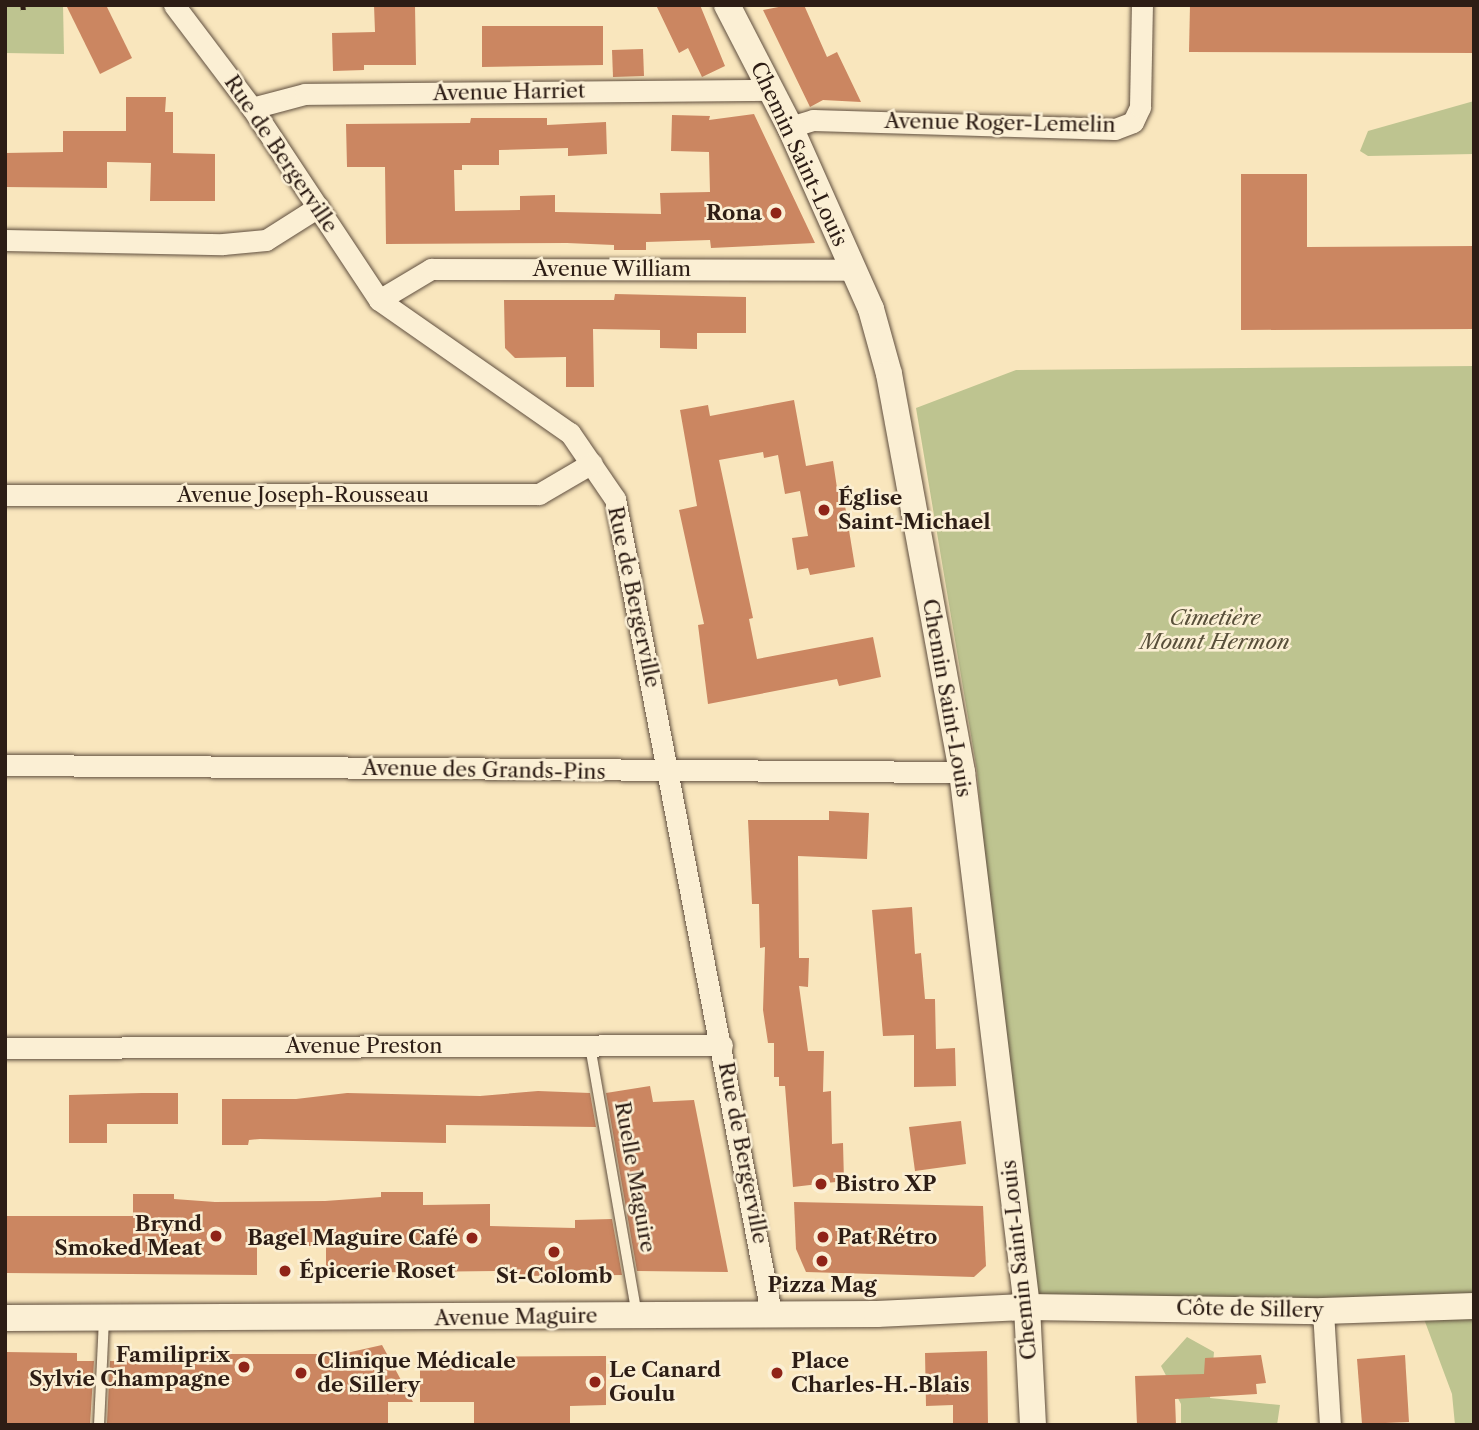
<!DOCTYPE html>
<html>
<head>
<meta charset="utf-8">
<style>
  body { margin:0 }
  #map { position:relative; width:1479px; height:1430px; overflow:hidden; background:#f9e6bd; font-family:"Libre Caslon Text",serif }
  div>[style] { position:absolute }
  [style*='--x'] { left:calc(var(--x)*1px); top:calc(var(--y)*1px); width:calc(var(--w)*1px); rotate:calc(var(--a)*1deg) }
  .green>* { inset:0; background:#bec490 }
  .building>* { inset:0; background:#cb8661 }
  .path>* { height:4.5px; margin-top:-2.25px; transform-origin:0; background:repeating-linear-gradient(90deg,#2d1d15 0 5px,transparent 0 8.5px) }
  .roads { filter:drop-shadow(0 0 2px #604f3f) drop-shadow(0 0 2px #604f3f) }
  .service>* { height:10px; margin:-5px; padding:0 5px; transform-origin:5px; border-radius:5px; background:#fbefd4 }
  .minor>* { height:21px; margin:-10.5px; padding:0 10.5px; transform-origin:10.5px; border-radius:10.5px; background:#fbefd4 }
  .tertiary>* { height:26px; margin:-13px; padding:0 13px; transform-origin:13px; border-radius:13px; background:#fbefd4 }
  .dots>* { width:19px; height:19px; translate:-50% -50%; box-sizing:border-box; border:4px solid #fbefd4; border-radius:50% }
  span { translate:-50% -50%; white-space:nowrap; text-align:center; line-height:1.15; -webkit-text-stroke:5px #fbefd4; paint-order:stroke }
  .street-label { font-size:21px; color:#2d1d15 }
  .poi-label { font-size:21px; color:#2d1d15; font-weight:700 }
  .right { translate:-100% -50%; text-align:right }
  .left { translate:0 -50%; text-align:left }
  .park-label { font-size:21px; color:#584f3a; font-style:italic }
  .frame { position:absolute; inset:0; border:7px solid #2d1d15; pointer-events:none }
</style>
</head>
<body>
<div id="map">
  <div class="green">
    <div style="clip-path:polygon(5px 5px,63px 5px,64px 54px,5px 53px)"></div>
    <div style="clip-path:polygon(1474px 101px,1474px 154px,1368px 156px,1360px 151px,1368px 131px)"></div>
    <div style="clip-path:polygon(1474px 366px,1474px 1425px,1455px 1425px,1452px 1394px,1424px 1319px,1027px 1307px,977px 771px,916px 408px,1016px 370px)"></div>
    <div style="clip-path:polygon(1187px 1337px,1214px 1352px,1210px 1398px,1280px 1405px,1277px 1425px,1181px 1425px,1181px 1404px,1161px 1366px)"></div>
  </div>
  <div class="building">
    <div style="clip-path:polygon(66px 5px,106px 5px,132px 58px,100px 74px)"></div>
    <div style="clip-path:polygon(374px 5px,415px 5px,416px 65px,364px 65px,364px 70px,333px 71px,332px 33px,375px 32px)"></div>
    <div style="clip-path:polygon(656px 5px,700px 5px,725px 66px,702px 77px,688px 48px,679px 53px)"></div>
    <div style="clip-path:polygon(789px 5px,804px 5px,827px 57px,837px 52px,861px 102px,823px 100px,810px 107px,763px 10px)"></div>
    <div style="clip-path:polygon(1190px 5px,1474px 5px,1474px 53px,1189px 52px)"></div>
    <div style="clip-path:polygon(482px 26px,603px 26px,603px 65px,482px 67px)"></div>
    <div style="clip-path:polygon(643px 49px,644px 76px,613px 77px,612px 50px)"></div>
    <div style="clip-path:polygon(126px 97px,166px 97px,165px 112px,173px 112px,173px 153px,215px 154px,215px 201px,150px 201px,151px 163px,107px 162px,107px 188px,5px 187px,5px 153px,63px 152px,63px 131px,126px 131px)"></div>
    <div style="clip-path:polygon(754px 114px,815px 243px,711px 248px,710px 240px,646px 242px,646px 250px,614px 250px,614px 245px,567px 243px,386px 244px,385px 167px,347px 167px,346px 124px,470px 123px,471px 118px,547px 118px,547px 125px,606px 122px,607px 154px,568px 156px,568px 148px,499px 150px,499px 165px,462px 165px,462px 170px,454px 170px,455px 211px,520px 210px,520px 196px,555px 195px,555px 212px,661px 214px,660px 193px,710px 192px,709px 152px,671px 151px,672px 115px,710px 116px,709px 120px)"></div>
    <div style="clip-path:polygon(1241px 174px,1307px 174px,1307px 247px,1474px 246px,1474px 329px,1241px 330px)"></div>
    <div style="clip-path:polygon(615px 294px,746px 297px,746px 333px,697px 333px,697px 349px,660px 348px,660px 330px,593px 329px,594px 387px,566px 387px,566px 357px,515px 358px,505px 348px,504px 300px,614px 300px)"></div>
    <div style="clip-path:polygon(794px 400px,806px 466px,833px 461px,837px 488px,842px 487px,855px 567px,810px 575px,808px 568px,797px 570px,792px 538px,808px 536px,800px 491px,785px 494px,778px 455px,764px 458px,763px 452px,719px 460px,753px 618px,749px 619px,757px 659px,873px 637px,881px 677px,839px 686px,837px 679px,708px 704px,698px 625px,704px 624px,679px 510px,697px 506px,680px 410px,708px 405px,710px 416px)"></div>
    <div style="clip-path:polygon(829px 811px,869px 813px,867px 859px,798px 856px,799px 958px,809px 958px,808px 987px,799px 986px,808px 1051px,824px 1051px,823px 1092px,831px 1091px,832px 1144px,843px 1143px,844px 1181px,793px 1187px,785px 1086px,779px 1086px,779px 1077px,774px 1077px,774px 1043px,768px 1043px,763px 1010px,765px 947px,760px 948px,759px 904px,752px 904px,748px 820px,829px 820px)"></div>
    <div style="clip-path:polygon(912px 907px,915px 954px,921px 953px,925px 999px,935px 999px,936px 1049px,955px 1048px,956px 1086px,914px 1087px,914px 1035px,883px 1036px,872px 910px)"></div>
    <div style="clip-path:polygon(650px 1086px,653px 1102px,694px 1100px,728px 1272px,637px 1271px,606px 1093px)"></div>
    <div style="clip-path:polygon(538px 1091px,590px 1093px,596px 1127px,446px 1125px,446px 1143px,260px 1139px,249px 1140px,248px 1145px,222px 1145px,222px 1099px,296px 1099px,347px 1093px,480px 1096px)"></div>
    <div style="clip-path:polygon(142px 1093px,178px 1093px,178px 1124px,107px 1124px,107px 1143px,69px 1143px,69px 1095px)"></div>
    <div style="clip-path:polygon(961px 1121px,966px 1164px,915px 1171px,909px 1127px)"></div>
    <div style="clip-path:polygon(381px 1192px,423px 1192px,423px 1205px,490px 1204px,490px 1226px,575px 1228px,575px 1220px,612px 1219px,622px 1275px,524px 1276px,524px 1280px,497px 1281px,496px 1271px,326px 1273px,326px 1246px,257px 1246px,257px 1275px,5px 1273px,5px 1216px,133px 1216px,133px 1194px,174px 1194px,174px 1199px,215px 1202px,325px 1201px,381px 1197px)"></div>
    <div style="clip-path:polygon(794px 1202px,983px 1206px,986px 1266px,974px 1277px,806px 1272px,796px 1249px)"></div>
    <div style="clip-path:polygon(382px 1345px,413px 1402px,388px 1402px,388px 1423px,107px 1423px,110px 1361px,120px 1361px,120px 1355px,162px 1355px,163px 1364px,206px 1364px,206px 1354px,342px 1354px)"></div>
    <div style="clip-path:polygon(987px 1351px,988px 1425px,953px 1425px,953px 1405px,926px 1406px,925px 1353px)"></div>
    <div style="clip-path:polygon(5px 1352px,77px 1353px,77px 1361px,94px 1361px,90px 1425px,5px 1425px)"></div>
    <div style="clip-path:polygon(1261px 1355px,1266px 1383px,1256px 1384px,1257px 1394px,1175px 1399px,1176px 1425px,1137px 1425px,1135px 1376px,1204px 1374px,1205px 1358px)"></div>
    <div style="clip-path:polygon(1405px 1355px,1409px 1422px,1362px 1424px,1357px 1359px)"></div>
    <div style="clip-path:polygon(606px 1356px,606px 1405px,570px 1406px,570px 1425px,474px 1425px,474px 1402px,420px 1402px,420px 1357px)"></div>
  </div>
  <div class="path">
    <div style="--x:23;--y:5;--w:8;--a:83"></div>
  </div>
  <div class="roads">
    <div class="service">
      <div style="--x:590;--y:1046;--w:274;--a:80.1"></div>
      <div style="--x:99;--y:1425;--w:106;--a:-87.3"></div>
    </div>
    <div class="minor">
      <div style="--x:174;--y:5;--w:129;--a:52.9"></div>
      <div style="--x:252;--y:108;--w:230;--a:56.5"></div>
      <div style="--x:379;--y:300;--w:233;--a:34.9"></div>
      <div style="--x:570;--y:433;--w:80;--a:55.7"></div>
      <div style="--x:615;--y:499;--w:829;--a:79.15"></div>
      <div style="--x:252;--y:108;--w:55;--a:-14.8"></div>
      <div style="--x:305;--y:94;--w:464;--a:-0.5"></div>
      <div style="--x:790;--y:127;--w:24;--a:-17"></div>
      <div style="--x:813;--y:120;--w:302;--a:1.7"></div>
      <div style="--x:1115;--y:129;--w:19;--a:-21"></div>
      <div style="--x:1133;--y:122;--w:17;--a:-65"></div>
      <div style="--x:1140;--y:107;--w:102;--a:-88.9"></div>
      <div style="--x:5;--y:240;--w:218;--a:1.1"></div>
      <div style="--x:223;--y:244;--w:43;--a:-5.3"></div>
      <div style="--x:266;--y:240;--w:62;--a:-32.4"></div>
      <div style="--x:379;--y:300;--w:61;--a:-30.8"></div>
      <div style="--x:431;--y:269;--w:422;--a:0.1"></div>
      <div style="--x:5;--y:495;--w:534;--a:-0.11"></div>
      <div style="--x:539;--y:494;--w:61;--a:-30.3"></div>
      <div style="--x:5;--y:765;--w:957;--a:0.42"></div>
      <div style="--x:5;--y:1048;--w:717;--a:-0.24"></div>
      <div style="--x:1323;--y:1311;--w:114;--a:86.5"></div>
    </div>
    <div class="tertiary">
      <div style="--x:727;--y:5;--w:137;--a:62.7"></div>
      <div style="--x:790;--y:127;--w:199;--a:66"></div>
      <div style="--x:871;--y:309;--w:67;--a:74.5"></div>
      <div style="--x:889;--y:374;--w:405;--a:79.6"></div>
      <div style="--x:962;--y:772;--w:539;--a:83.07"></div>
      <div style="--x:1027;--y:1307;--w:118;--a:87.1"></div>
      <div style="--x:5;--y:1318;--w:872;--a:-0.26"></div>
      <div style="--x:877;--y:1314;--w:150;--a:-2.7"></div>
      <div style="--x:1027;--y:1307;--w:296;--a:0.8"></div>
      <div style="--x:1323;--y:1311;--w:151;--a:-1.9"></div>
    </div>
  </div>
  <div class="dots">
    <div style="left:776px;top:213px;background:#8f2418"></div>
    <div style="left:824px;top:510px;background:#8f2418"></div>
    <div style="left:821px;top:1184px;background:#8f2418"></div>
    <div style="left:216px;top:1236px;background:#8f2418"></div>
    <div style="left:823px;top:1237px;background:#8f2418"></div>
    <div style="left:472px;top:1238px;background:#8f2418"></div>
    <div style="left:554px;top:1252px;background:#8f2418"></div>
    <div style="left:822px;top:1261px;background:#8f2418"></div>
    <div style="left:285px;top:1271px;background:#8f2418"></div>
    <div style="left:244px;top:1367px;background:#8f2418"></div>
    <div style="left:301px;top:1373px;background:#8f2418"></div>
    <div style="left:777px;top:1373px;background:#8f2418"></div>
    <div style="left:595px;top:1382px;background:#8f2418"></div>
  </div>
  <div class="street-label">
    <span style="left:509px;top:92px;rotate:-1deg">Avenue Harriet</span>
    <span style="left:1000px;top:123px;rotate:1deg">Avenue Roger-Lemelin</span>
    <span style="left:281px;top:154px;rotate:56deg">Rue de Bergerville</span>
    <span style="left:799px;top:154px;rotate:65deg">Chemin Saint-Louis</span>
    <span style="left:612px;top:269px">Avenue William</span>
    <span style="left:303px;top:495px">Avenue Joseph-Rousseau</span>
    <span style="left:634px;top:597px;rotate:78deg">Rue de Bergerville</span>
    <span style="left:947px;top:698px;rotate:80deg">Chemin Saint-Louis</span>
    <span style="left:484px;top:770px;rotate:1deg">Avenue des Grands-Pins</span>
    <span style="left:364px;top:1046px">Avenue Preston</span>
    <span style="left:743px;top:1153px;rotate:79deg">Rue de Bergerville</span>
    <span style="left:635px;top:1177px;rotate:80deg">Ruelle Maguire</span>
    <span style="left:1019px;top:1260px;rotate:-96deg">Chemin Saint-Louis</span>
    <span style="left:1250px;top:1309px;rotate:1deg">Côte de Sillery</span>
    <span style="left:516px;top:1317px;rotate:-1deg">Avenue Maguire</span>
  </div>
  <div class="poi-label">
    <span class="right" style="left:762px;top:213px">Rona</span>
    <span class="left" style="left:838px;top:510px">Église<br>Saint-Michael</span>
    <span class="left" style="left:835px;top:1184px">Bistro XP</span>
    <span class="right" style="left:202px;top:1236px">Brynd<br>Smoked Meat</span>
    <span class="left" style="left:837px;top:1237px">Pat Rétro</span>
    <span class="right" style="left:458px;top:1238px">Bagel Maguire Café</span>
    <span class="left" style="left:299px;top:1271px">Épicerie Roset</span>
    <span style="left:554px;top:1276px">St-Colomb</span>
    <span style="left:822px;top:1285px">Pizza Mag</span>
    <span class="right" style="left:230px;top:1367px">Familiprix<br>Sylvie Champagne</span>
    <span class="left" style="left:317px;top:1373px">Clinique Médicale<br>de Sillery</span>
    <span class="left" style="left:791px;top:1373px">Place<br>Charles-H.-Blais</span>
    <span class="left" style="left:609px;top:1382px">Le Canard<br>Goulu</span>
  </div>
  <div class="park-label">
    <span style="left:1215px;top:630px">Cimetière<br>Mount Hermon</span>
  </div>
  <div class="frame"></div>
</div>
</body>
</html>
